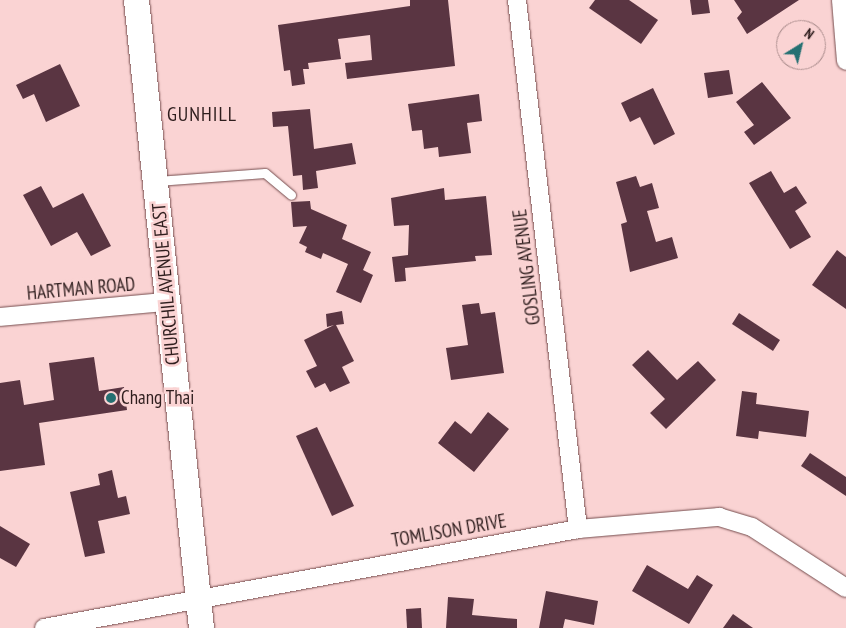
<!DOCTYPE html>
<html>
<head>
<meta charset="utf-8">
<style>
  body { margin:0 }
  #map { position:relative; width:846px; height:628px; overflow:hidden; background:#fad3d3; font-family:"PT Sans Narrow",sans-serif }
  div>[style] { position:absolute }
  [style*='--x'] { left:calc(var(--x)*1px); top:calc(var(--y)*1px); width:calc(var(--w)*1px); rotate:calc(var(--a)*1deg) }
  .building>* { inset:0; background:#5a3542 }
  .roads { filter:drop-shadow(0 0 1px #754d4e) drop-shadow(0 0 1px #754d4e) }
  .lane>* { height:9px; margin:-4.5px; padding:0 4.5px; transform-origin:4.5px; border-radius:4.5px; background:#fff }
  .street>* { height:18px; margin:-9px; padding:0 9px; transform-origin:9px; border-radius:9px; background:#fff }
  .secondary>* { height:25px; margin:-12.5px; padding:0 12.5px; transform-origin:12.5px; border-radius:12.5px; background:#fff }
  .dots>* { width:14px; height:14px; translate:-50% -50%; box-sizing:border-box; border:2px solid #fad3d3; border-radius:50% }
  span { translate:-50% -50%; white-space:nowrap; text-align:center; line-height:1.15; -webkit-text-stroke:5px #fad3d3; paint-order:stroke }
  .street-label { font-size:19px; color:#2f1e1e }
  .poi-label { font-size:19px; color:#2f1e1e }
  .left { translate:0 -50%; text-align:left }
  .neighbourhood-label { font-size:20px; color:#2f1e1e; letter-spacing:1px }
  .north { position:absolute; left:776px; top:20px; width:50px; height:50px; box-sizing:border-box; background:#fad3d3; border:1px solid #a98b8b; border-radius:50%; rotate:36deg; font-size:14px; font-weight:700; line-height:20px; text-align:center; color:#2f1e1e }
  .north::after { content:''; display:block; margin:auto; width:18px; height:22px; background:#257072; clip-path:polygon(50% 0,100% 100%,50% 72%,0 100%) }
</style>
</head>
<body>
<div id="map">
  <div class="building">
    <div style="clip-path:polygon(410px 0,448px 0,455px 66px,347px 79px,345px 63px,372px 60px,370px 35px,338px 39px,341px 59px,308px 63px,309px 69px,303px 69px,305px 84px,292px 86px,290px 70px,284px 71px,278px 25px,410px 6px)"></div>
    <div style="clip-path:polygon(595px 0,629px 0,658px 20px,641px 44px,589px 8px)"></div>
    <div style="clip-path:polygon(690px 0,708px 0,710px 13px,692px 15px)"></div>
    <div style="clip-path:polygon(734px 0,799px 0,747px 34px,737px 18px,742px 12px)"></div>
    <div style="clip-path:polygon(60px 64px,80px 106px,46px 122px,34px 94px,23px 99px,16px 85px)"></div>
    <div style="clip-path:polygon(729px 70px,733px 94px,708px 98px,704px 73px)"></div>
    <div style="clip-path:polygon(762px 82px,791px 118px,754px 145px,744px 132px,754px 125px,736px 102px)"></div>
    <div style="clip-path:polygon(653px 88px,675px 134px,654px 145px,640px 117px,630px 122px,621px 103px)"></div>
    <div style="clip-path:polygon(479px 94px,482px 121px,467px 123px,471px 153px,439px 157px,438px 147px,424px 149px,422px 130px,412px 131px,408px 104px)"></div>
    <div style="clip-path:polygon(310px 109px,314px 149px,352px 143px,356px 164px,316px 171px,318px 188px,303px 190px,302px 175px,293px 176px,288px 126px,273px 127px,272px 112px)"></div>
    <div style="clip-path:polygon(771px 171px,784px 193px,796px 186px,807px 203px,795px 211px,811px 237px,790px 249px,749px 183px)"></div>
    <div style="clip-path:polygon(636px 176px,640px 187px,652px 183px,659px 208px,647px 211px,656px 242px,672px 237px,678px 258px,630px 272px,621px 224px,627px 222px,616px 182px)"></div>
    <div style="clip-path:polygon(41px 186px,53px 208px,83px 193px,111px 246px,91px 256px,77px 232px,51px 246px,23px 195px)"></div>
    <div style="clip-path:polygon(444px 188px,445px 200px,486px 196px,492px 255px,475px 256px,476px 261px,405px 268px,406px 281px,395px 282px,392px 257px,408px 255px,409px 225px,394px 226px,391px 198px)"></div>
    <div style="clip-path:polygon(310px 201px,311px 209px,347px 225px,342px 239px,371px 252px,363px 270px,373px 275px,361px 303px,336px 292px,348px 264px,323px 253px,321px 259px,305px 252px,307px 247px,299px 243px,307px 226px,293px 227px,291px 202px)"></div>
    <div style="clip-path:polygon(837px 250px,846px 257px,846px 309px,812px 285px)"></div>
    <div style="clip-path:polygon(479px 303px,481px 314px,495px 312px,504px 373px,451px 380px,446px 348px,468px 345px,462px 305px)"></div>
    <div style="clip-path:polygon(342px 311px,344px 324px,336px 325px,354px 361px,342px 367px,350px 383px,330px 392px,325px 383px,315px 388px,306px 371px,317px 366px,304px 340px,334px 325px,327px 327px,326px 314px)"></div>
    <div style="clip-path:polygon(739px 313px,780px 340px,773px 351px,732px 324px)"></div>
    <div style="clip-path:polygon(648px 350px,677px 380px,698px 361px,716px 380px,666px 429px,650px 413px,665px 399px,632px 365px)"></div>
    <div style="clip-path:polygon(94px 357px,99px 391px,124px 387px,127px 410px,39px 423px,45px 465px,0 471px,0 383px,20px 380px,24px 405px,54px 400px,49px 363px)"></div>
    <div style="clip-path:polygon(742px 391px,757px 393px,756px 404px,809px 411px,806px 437px,759px 431px,758px 439px,736px 436px)"></div>
    <div style="clip-path:polygon(488px 412px,509px 429px,474px 472px,438px 443px,455px 421px,471px 434px)"></div>
    <div style="clip-path:polygon(317px 427px,354px 506px,332px 516px,296px 436px)"></div>
    <div style="clip-path:polygon(810px 453px,846px 477px,846px 496px,801px 466px)"></div>
    <div style="clip-path:polygon(112px 470px,118px 498px,126px 496px,130px 514px,98px 521px,105px 553px,85px 557px,70px 492px,100px 485px,98px 474px)"></div>
    <div style="clip-path:polygon(0 526px,30px 544px,16px 567px,0 558px)"></div>
    <div style="clip-path:polygon(647px 565px,688px 589px,697px 575px,713px 585px,689px 624px,632px 591px)"></div>
    <div style="clip-path:polygon(546px 591px,598px 601px,594px 625px,565px 619px,563px 628px,539px 628px)"></div>
    <div style="clip-path:polygon(448px 597px,474px 599px,472px 615px,517px 619px,517px 628px,446px 628px)"></div>
    <div style="clip-path:polygon(421px 608px,422px 628px,407px 628px,406px 609px)"></div>
    <div style="clip-path:polygon(733px 614px,753px 628px,723px 628px)"></div>
  </div>
  <div class="roads">
    <div class="lane">
      <div style="--x:157;--y:181;--w:108;--a:-4.2"></div>
      <div style="--x:265;--y:173;--w:34;--a:40"></div>
    </div>
    <div class="street">
      <div style="--x:517;--y:0;--w:533;--a:83.42"></div>
      <div style="--x:841;--y:0;--w:61;--a:85.3"></div>
      <div style="--x:0;--y:317;--w:167;--a:-5.2"></div>
      <div style="--x:44;--y:628;--w:543;--a:-10.5"></div>
      <div style="--x:578;--y:529;--w:142;--a:-4.9"></div>
      <div style="--x:719;--y:517;--w:34;--a:17"></div>
      <div style="--x:752;--y:527;--w:112;--a:33"></div>
    </div>
    <div class="secondary">
      <div style="--x:136;--y:0;--w:631;--a:84.09"></div>
    </div>
  </div>
  <div class="dots">
    <div style="left:111px;top:398px;background:#257072"></div>
  </div>
  <div class="street-label">
    <span style="left:527px;top:267px;rotate:-97deg">GOSLING AVENUE</span>
    <span style="left:166px;top:284px;rotate:-95deg">CHURCHIL AVENUE EAST</span>
    <span style="left:81px;top:289px;rotate:-5deg">HARTMAN ROAD</span>
    <span style="left:449px;top:531px;rotate:-10deg">TOMLISON DRIVE</span>
  </div>
  <div class="poi-label">
    <span class="left" style="left:121px;top:398px">Chang Thai</span>
  </div>
  <div class="neighbourhood-label">
    <span style="left:202px;top:114px">GUNHILL</span>
  </div>
  <div class="north">N</div>
</div>
</body>
</html>
